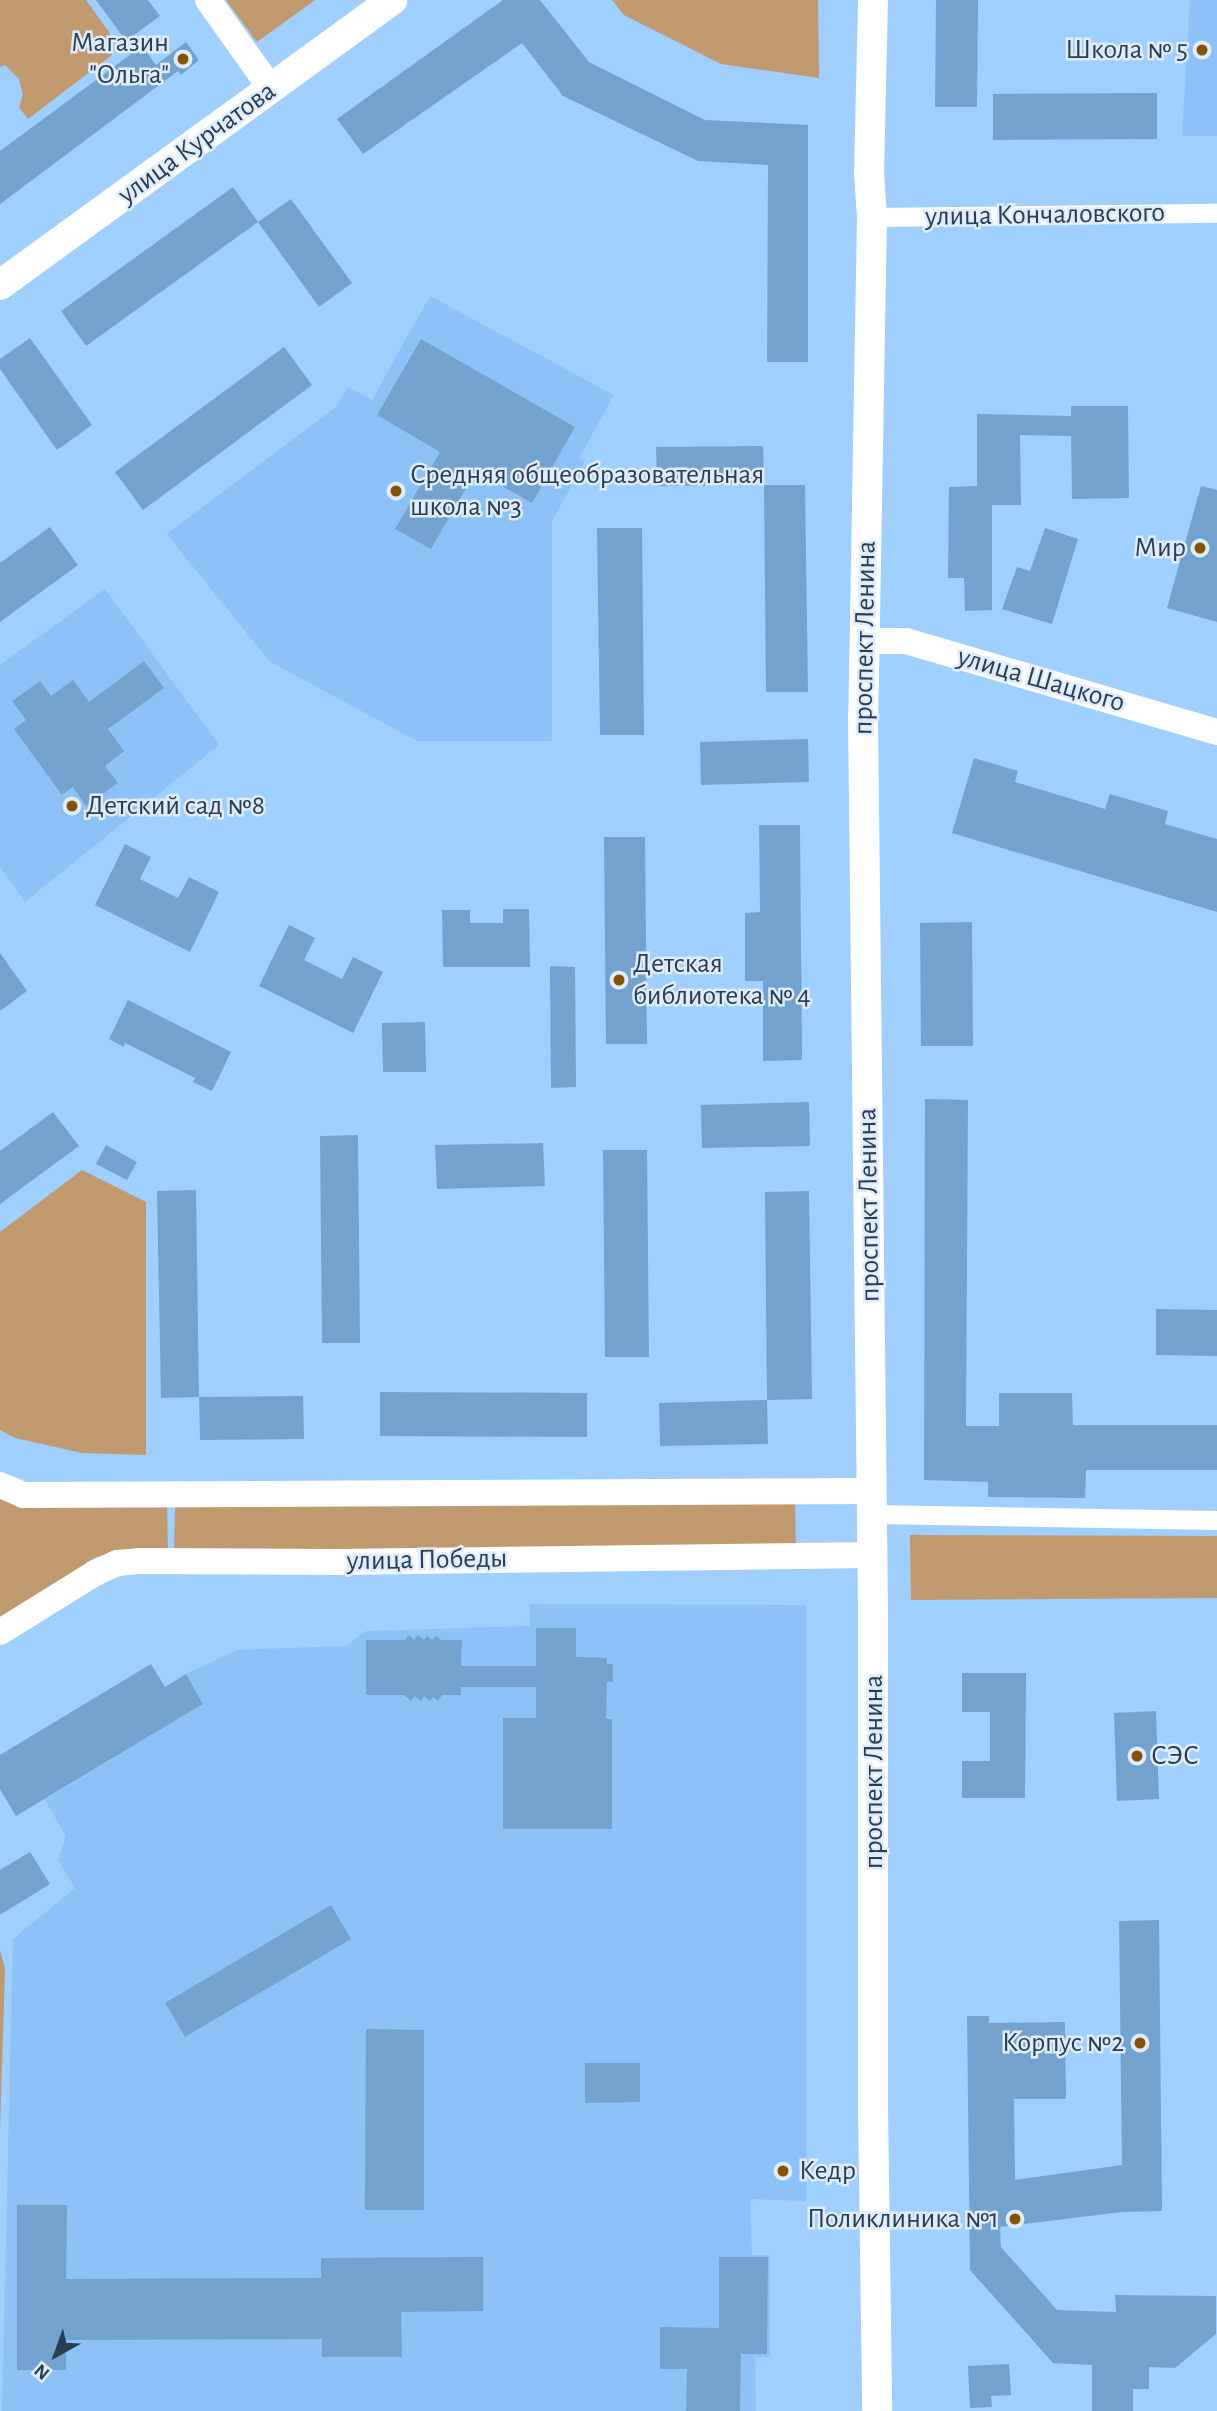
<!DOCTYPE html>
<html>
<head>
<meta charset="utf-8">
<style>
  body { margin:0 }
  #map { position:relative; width:1217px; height:2411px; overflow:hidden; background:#9ecfff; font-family:"Alegreya Sans",sans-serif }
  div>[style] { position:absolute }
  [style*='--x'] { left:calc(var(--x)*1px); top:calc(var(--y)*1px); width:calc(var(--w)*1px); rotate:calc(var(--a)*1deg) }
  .built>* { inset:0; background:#8cc2f7 }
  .green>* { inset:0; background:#c0996f }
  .building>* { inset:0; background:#74a2cf }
  .street>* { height:19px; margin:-9.5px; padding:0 9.5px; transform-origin:9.5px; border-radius:9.5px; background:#fff }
  .secondary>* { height:26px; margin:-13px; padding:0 13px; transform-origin:13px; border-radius:13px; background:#fff }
  .primary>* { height:30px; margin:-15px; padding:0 15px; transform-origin:15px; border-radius:15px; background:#fff }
  .dots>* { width:19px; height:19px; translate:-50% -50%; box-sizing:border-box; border:4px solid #deecfb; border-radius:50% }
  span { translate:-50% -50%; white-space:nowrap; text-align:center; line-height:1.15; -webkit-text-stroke:5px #deecfb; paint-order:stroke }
  .poi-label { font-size:28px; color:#2a3e52 }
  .right { translate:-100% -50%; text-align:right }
  .left { translate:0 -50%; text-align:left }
  .street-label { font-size:28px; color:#2a3e52 }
  .north { position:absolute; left:21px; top:2320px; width:70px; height:70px; -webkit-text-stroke:5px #deecfb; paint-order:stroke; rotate:220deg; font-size:19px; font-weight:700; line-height:28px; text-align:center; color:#2a3e52 }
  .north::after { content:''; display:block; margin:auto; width:24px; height:32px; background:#2a3e52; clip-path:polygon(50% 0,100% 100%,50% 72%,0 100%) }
</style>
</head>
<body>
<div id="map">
  <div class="built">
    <div style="clip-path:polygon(1190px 0,1217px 0,1217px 136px,1182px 136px)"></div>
    <div style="clip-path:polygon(430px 296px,614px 395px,579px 458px,585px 461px,552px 521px,552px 741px,417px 741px,269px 661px,167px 534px,336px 407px,348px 387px,372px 400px)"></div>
    <div style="clip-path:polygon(105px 589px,219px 745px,25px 902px,0 867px,0 665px)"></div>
    <div style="clip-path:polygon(530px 1604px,806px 1605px,806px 2201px,750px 2199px,752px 2255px,770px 2255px,770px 2357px,755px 2357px,756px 2411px,2px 2411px,13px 1939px,75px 1888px,58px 1860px,66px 1836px,45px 1800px,203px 1704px,186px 1674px,237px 1650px,345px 1646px,366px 1631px,530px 1626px)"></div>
  </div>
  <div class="green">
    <div style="clip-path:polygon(0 0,86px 0,109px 32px,114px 48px,112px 55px,28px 119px,19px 107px,23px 95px,19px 79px,5px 65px,0 67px)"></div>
    <div style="clip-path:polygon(226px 0,315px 0,257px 42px)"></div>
    <div style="clip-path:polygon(612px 0,818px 0,819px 78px,721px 64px,624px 15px)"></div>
    <div style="clip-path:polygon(82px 1170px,146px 1202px,146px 1455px,82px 1453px,15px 1438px,0 1430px,0 1232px)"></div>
    <div style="clip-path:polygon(0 1496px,167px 1502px,168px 1550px,96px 1557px,0 1618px)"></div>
    <div style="clip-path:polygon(795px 1503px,796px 1549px,174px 1551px,175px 1507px)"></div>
    <div style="clip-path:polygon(910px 1535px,1217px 1536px,1217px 1598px,911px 1600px)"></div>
    <div style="clip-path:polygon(0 1950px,5px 1969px,0 2132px)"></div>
  </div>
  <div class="building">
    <div style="clip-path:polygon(96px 0,148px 0,160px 16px,126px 41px)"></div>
    <div style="clip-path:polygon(503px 0,540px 0,589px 62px,705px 120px,808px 125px,808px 362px,767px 362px,768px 165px,698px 161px,563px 96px,522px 43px,363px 154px,337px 119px)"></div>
    <div style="clip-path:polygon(936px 0,978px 0,977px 107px,935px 107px)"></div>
    <div style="clip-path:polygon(186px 42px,199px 60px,181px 75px,178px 71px,0 204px,0 151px,142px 46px,156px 65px)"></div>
    <div style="clip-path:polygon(1157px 93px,1157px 139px,993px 140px,993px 94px)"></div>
    <div style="clip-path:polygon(233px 187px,258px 222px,86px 346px,61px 311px)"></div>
    <div style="clip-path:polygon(291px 199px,352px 283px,319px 307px,258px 222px)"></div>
    <div style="clip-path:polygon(30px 338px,92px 425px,57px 450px,0 369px,0 359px)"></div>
    <div style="clip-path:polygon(421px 339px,575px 427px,532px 503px,476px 471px,431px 549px,395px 529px,440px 452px,377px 415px)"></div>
    <div style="clip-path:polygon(284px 347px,312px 385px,143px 510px,115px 472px)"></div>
    <div style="clip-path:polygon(1071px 406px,1128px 406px,1129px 498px,1072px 499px,1071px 436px,1020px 435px,1021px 505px,992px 505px,992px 610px,965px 611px,964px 578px,948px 578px,949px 487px,977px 486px,977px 414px,1071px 416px)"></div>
    <div style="clip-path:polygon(763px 446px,764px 485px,657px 486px,656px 447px)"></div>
    <div style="clip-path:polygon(764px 485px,805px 485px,808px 692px,766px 692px)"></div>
    <div style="clip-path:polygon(1201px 486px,1217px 490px,1217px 622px,1167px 608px)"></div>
    <div style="clip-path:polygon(50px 527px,78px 565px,0 622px,0 563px)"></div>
    <div style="clip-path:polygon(597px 528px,642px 528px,644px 735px,600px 735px)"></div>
    <div style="clip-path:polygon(1045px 528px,1078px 539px,1052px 624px,1002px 609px,1017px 567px,1030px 571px)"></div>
    <div style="clip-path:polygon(144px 661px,164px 688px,108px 729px,124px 751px,105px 766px,118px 783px,86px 806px,73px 787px,62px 795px,14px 729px,26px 720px,12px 701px,40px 681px,51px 696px,73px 680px,89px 702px)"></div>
    <div style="clip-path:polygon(808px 739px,809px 782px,701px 785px,700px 742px)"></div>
    <div style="clip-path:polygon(974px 758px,1018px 771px,1015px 782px,1105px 809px,1110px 794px,1168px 811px,1165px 824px,1217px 839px,1217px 912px,952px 833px)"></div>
    <div style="clip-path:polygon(759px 825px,800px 825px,802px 1060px,763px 1061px,763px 981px,745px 981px,745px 913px,760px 912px)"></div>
    <div style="clip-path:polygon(604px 837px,645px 837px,647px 1044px,606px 1044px)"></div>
    <div style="clip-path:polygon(125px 844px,151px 857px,140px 879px,178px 898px,189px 877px,219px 892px,190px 952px,95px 905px)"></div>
    <div style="clip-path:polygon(503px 909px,529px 909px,530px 967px,443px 967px,442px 910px,470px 910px,470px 923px,503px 923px)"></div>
    <div style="clip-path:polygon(972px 922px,973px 1046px,921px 1046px,920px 923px)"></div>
    <div style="clip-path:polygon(289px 925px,315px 938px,304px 960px,342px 979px,353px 957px,383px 972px,353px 1033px,259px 986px)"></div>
    <div style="clip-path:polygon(0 953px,27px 991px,0 1011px)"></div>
    <div style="clip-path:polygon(550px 966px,575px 967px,576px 1087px,551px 1088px)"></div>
    <div style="clip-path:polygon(128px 1000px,231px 1052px,212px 1091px,193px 1082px,195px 1078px,125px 1043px,124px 1047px,109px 1039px)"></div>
    <div style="clip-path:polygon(425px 1022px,426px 1072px,383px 1072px,382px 1023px)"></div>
    <div style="clip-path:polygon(925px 1099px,968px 1100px,966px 1426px,999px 1426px,999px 1393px,1072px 1393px,1073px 1425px,1217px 1425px,1217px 1470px,1086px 1470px,1085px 1498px,988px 1497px,988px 1482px,924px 1480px)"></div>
    <div style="clip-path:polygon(809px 1102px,810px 1146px,702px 1148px,701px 1105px)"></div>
    <div style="clip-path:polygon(53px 1112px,79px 1146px,0 1204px,0 1151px)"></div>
    <div style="clip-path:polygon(358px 1135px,360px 1343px,322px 1343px,320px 1136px)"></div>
    <div style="clip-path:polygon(543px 1143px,545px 1186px,437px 1189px,435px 1145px)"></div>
    <div style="clip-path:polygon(106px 1145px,137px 1162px,127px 1180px,96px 1164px)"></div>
    <div style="clip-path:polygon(603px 1150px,647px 1150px,649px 1357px,605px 1357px)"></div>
    <div style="clip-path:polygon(196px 1190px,199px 1397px,161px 1398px,157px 1191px)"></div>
    <div style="clip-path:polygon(809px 1191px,812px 1399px,767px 1400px,765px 1192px)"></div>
    <div style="clip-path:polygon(1156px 1309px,1217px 1310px,1217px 1356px,1156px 1355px)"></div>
    <div style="clip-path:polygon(380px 1392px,587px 1393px,587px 1437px,380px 1436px)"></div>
    <div style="clip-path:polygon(303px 1396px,304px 1439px,200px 1440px,199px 1397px)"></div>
    <div style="clip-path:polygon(767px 1400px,768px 1444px,660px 1446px,659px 1403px)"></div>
    <div style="clip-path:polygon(536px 1628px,576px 1628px,576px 1657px,607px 1658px,607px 1664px,613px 1664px,613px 1682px,607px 1682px,606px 1719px,612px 1719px,612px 1829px,503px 1829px,503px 1718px,536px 1718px,536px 1687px,461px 1687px,461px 1695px,442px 1695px,438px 1701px,433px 1697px,430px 1701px,424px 1696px,421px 1701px,415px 1696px,411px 1701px,404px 1695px,366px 1695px,366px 1640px,405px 1640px,409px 1635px,414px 1640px,418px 1635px,424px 1640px,427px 1636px,432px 1640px,436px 1636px,441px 1640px,462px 1640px,461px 1666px,536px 1666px)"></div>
    <div style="clip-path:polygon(151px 1664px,165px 1687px,186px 1674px,203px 1704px,16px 1816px,0 1789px,0 1755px)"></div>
    <div style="clip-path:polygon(962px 1673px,1026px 1673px,1025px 1798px,962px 1798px,962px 1761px,990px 1761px,990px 1712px,962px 1712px)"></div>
    <div style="clip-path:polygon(1156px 1711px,1159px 1799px,1117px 1801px,1114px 1713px)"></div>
    <div style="clip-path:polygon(30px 1852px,50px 1884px,0 1915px,0 1870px)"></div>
    <div style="clip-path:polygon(331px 1905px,351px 1939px,185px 2037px,165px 2003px)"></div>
    <div style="clip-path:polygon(1159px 1920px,1162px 2211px,1122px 2212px,1000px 2227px,1001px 2247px,1057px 2310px,1116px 2312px,1115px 2295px,1216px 2296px,1216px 2334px,1175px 2368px,1149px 2367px,1149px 2389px,1133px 2389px,1133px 2411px,1092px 2411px,1092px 2365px,1053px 2363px,970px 2270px,967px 2016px,989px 2016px,989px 2023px,1065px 2022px,1066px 2099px,1014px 2099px,1015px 2180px,1122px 2165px,1119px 1921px)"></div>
    <div style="clip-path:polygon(366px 2029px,424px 2030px,424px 2210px,365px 2210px)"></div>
    <div style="clip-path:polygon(585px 2063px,640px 2063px,640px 2102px,585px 2103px)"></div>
    <div style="clip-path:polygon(17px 2205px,67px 2205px,66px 2279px,321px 2278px,321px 2258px,483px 2257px,483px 2311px,401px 2312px,402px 2357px,322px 2357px,322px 2339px,66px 2340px,66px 2370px,17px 2370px)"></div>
    <div style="clip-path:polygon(719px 2257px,768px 2257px,767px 2354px,741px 2354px,740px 2411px,686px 2411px,687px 2369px,660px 2369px,660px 2327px,719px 2328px)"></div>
    <div style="clip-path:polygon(1009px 2364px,1011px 2395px,991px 2396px,992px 2407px,970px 2408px,968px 2366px)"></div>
  </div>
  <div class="street">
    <div style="--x:872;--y:217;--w:345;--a:-0.7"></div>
    <div style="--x:873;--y:1514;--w:344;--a:1"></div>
  </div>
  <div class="secondary">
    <div style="--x:208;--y:0;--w:110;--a:54.6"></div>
    <div style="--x:863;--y:641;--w:43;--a:0"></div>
    <div style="--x:906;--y:641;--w:324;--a:16.3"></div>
    <div style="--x:0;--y:1485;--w:26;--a:23"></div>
    <div style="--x:24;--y:1495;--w:848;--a:-0.27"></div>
    <div style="--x:0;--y:1632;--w:112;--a:-31.8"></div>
    <div style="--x:95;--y:1573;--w:24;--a:-24"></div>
    <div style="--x:117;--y:1563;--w:22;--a:-5"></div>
    <div style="--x:139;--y:1561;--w:197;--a:0.3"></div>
    <div style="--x:336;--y:1562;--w:537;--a:-0.75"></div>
  </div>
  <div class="primary">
    <div style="--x:873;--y:0;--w:172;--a:91.3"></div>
    <div style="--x:869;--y:172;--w:45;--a:86.2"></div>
    <div style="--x:872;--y:217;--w:498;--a:91"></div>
    <div style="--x:863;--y:715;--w:894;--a:89.36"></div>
    <div style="--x:873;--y:1609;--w:498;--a:90"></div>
    <div style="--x:873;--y:2107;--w:304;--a:89.2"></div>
    <div style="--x:0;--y:285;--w:485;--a:-36"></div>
  </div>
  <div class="dots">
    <div style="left:1202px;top:50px;background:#885300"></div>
    <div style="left:183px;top:59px;background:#885300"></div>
    <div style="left:396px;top:491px;background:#885300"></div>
    <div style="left:1200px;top:548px;background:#885300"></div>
    <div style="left:72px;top:806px;background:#885300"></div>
    <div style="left:619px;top:980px;background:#885300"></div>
    <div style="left:1137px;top:1756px;background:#885300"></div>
    <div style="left:1140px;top:2043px;background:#885300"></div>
    <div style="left:783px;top:2171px;background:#885300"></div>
    <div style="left:1015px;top:2219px;background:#885300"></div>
  </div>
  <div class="poi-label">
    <span class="right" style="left:169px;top:59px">Магазин<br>"Ольга"</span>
    <span class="right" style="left:1188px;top:50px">Школа № 5</span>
    <span class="left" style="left:410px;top:491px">Средняя общеобразовательная<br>школа №3</span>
    <span class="right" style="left:1186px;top:548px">Мир</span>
    <span class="left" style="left:86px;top:806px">Детский сад №8</span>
    <span class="left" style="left:633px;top:980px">Детская<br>библиотека № 4</span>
    <span class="left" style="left:1151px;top:1756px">СЭС</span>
    <span class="right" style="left:1124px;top:2043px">Корпус №2</span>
    <span class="left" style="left:799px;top:2171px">Кедр</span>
    <span class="right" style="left:999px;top:2219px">Поликлиника №1</span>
  </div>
  <div class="street-label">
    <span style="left:197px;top:143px;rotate:-36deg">улица Курчатова</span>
    <span style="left:1045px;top:215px;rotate:-1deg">улица Кончаловского</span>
    <span style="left:865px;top:638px;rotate:-89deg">проспект Ленина</span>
    <span style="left:1041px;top:680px;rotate:16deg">улица Шацкого</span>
    <span style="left:869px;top:1205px;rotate:-91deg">проспект Ленина</span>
    <span style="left:427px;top:1560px;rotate:-1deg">улица Победы</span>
    <span style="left:874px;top:1772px;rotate:-90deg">проспект Ленина</span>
  </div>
  <div class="north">N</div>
</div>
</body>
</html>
